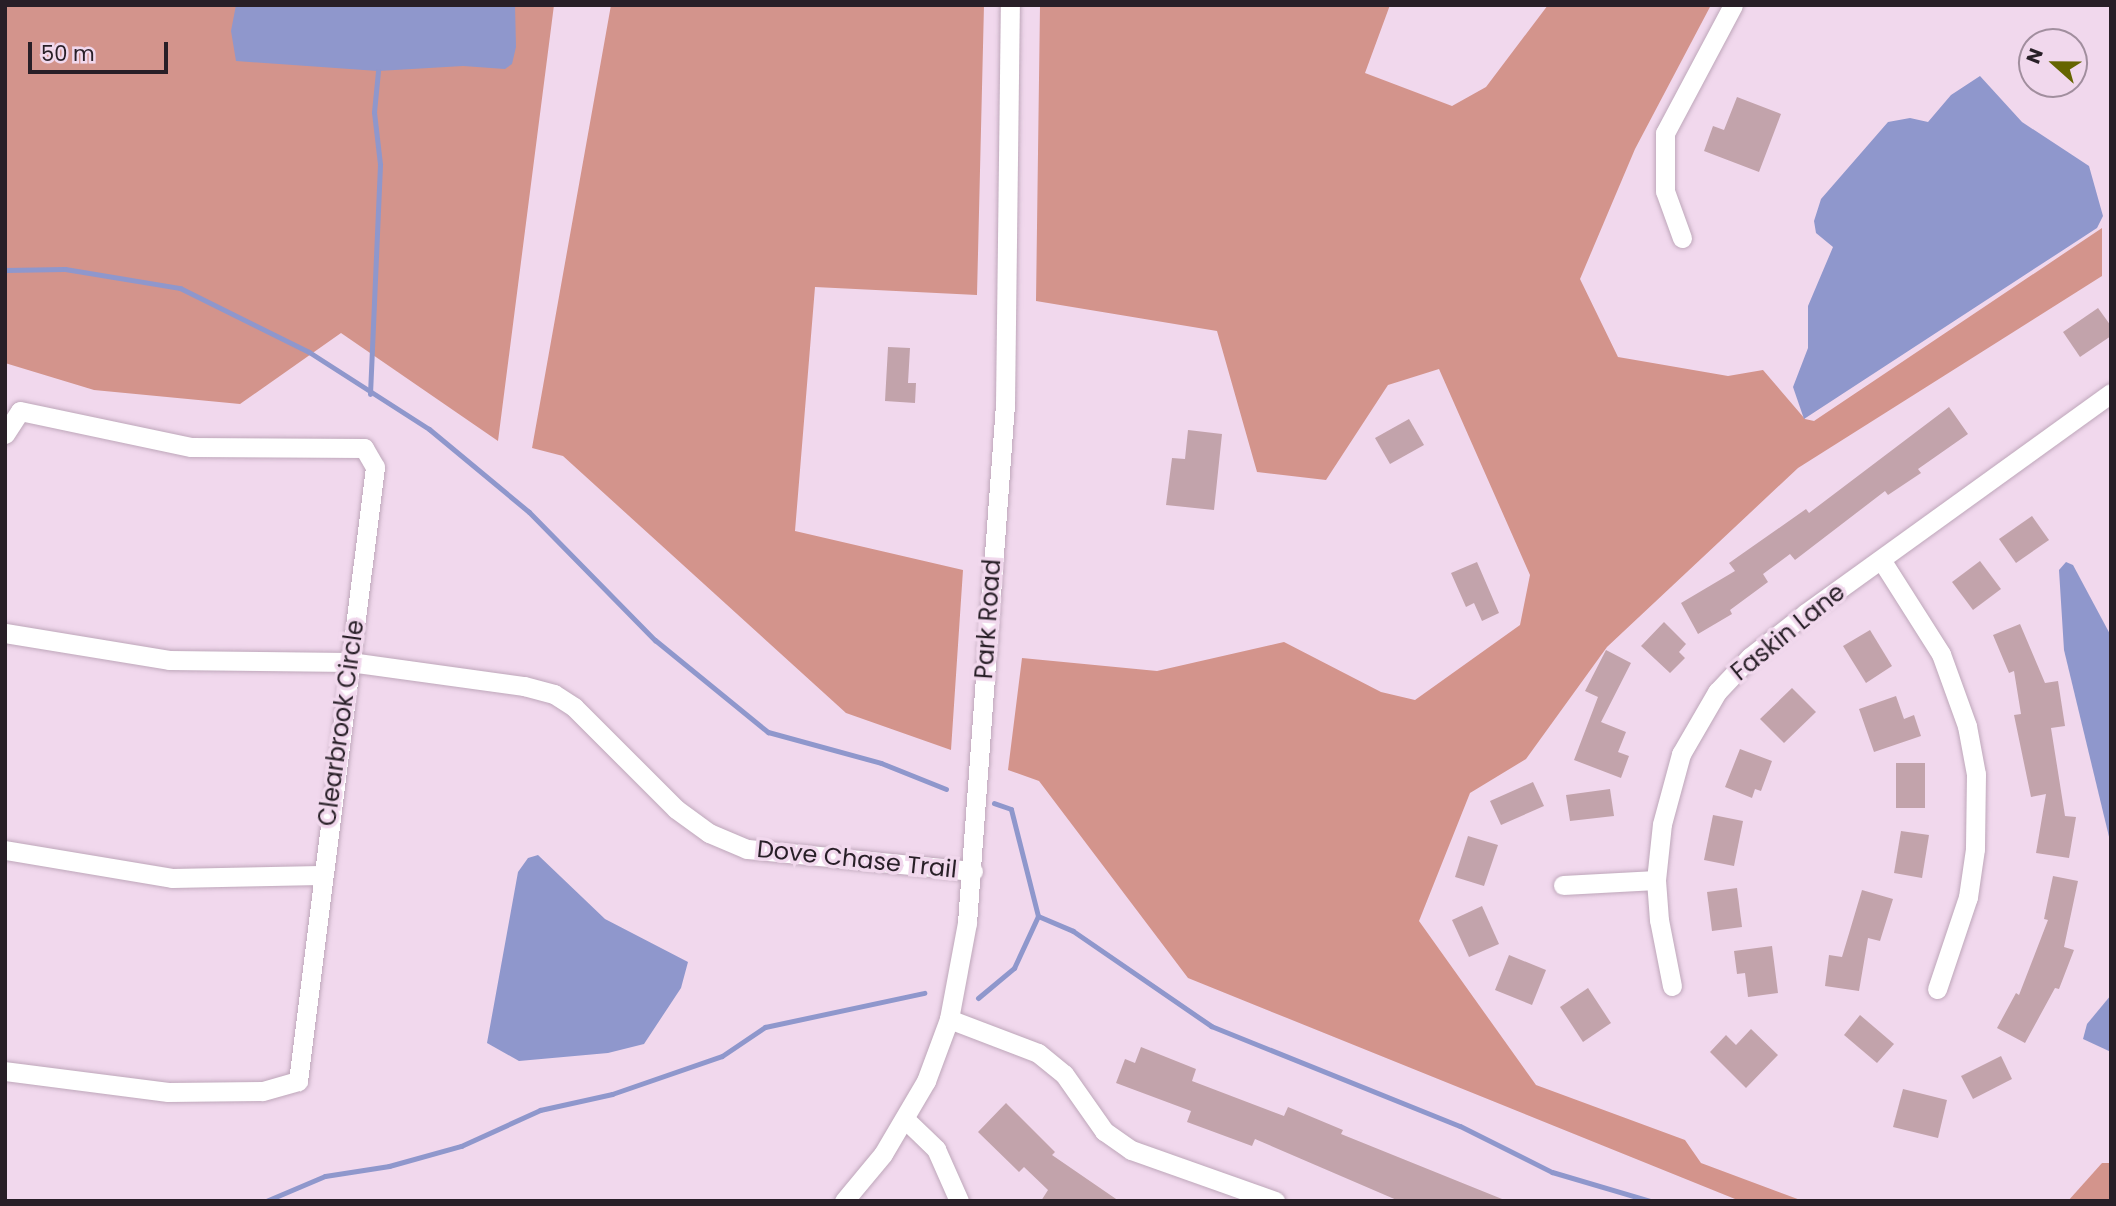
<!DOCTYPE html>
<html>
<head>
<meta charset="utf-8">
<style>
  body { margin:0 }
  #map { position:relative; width:2116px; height:1206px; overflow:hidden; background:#f1d8ed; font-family:Poppins,sans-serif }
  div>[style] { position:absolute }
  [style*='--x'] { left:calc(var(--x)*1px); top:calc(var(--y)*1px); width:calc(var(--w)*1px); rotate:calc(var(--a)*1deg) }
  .forest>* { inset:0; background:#d3948c }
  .water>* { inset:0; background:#8f97cc }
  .stream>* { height:5px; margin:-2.5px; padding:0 2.5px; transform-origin:2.5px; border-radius:2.5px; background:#8f97cc }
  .building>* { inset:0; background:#c2a3ab }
  .roads { filter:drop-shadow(0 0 2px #bea7ba) drop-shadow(0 0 2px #bea7ba) }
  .street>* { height:19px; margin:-9.5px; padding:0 9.5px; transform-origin:9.5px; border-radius:9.5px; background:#fff }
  span { translate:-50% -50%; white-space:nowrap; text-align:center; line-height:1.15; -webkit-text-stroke:7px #f1d8ed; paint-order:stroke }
  .street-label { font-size:24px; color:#281f27 }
  .frame { position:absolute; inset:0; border:7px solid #281f27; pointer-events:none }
  .north { position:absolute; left:2018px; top:28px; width:70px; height:70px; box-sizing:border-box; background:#f1d8ed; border:2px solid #a18e9e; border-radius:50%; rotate:291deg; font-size:19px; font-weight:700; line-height:28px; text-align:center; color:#281f27 }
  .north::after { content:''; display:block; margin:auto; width:24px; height:32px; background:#656500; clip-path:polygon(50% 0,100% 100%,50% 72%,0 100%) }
  .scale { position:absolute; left:28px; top:42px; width:140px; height:32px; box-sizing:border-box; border:4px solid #281f27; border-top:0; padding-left:9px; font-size:21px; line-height:24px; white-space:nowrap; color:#281f27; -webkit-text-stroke:5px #f1d8ed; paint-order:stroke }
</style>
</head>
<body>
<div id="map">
  <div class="forest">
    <div style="clip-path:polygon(5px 5px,554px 5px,498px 441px,341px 333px,240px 404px,94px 390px,5px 363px)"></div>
    <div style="clip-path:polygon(611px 5px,984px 5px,977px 295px,815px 287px,795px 531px,963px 570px,951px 750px,846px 713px,563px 456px,532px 448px)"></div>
    <div style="clip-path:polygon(1040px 5px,1390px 5px,1365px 73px,1452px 106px,1486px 87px,1548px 5px,1711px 5px,1635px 149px,1580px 279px,1618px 357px,1728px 376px,1763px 370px,1805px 419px,1814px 421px,2102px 228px,2102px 276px,1798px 468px,1607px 647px,1526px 759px,1470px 793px,1419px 921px,1536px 1085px,1685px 1140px,1701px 1163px,1803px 1201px,1740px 1201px,1188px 978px,1039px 781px,1008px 770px,1022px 658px,1157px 671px,1284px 642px,1381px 692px,1415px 700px,1520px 625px,1530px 575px,1439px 369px,1388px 385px,1326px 480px,1257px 472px,1217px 331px,1036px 301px)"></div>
    <div style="clip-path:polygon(2102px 1163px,2111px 1163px,2111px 1201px,2068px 1201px)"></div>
  </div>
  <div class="water">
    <div style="clip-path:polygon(236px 5px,515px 5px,516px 47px,512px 64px,505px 69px,463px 66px,378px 71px,236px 61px,231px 31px)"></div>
    <div style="clip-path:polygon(1980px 76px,2022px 122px,2089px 166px,2103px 216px,2097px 228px,1804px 419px,1793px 387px,1808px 348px,1808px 306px,1833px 247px,1816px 233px,1814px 221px,1821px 199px,1888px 122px,1910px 118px,1928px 122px,1951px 95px)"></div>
    <div style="clip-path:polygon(2066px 562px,2073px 565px,2111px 636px,2111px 845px,2064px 650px,2059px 570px)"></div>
    <div style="clip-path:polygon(538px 855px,605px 919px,688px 962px,681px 988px,644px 1044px,608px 1053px,519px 1061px,487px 1043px,518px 872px,528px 858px)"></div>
    <div style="clip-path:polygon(2111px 995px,2111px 1052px,2083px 1039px,2087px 1024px)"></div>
  </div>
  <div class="stream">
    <div style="--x:5;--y:270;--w:60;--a:-1"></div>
    <div style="--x:65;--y:269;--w:117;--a:9.4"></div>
    <div style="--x:180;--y:288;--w:144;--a:26.4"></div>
    <div style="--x:309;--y:352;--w:143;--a:32.7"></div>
    <div style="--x:429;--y:429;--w:130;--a:39.7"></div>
    <div style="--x:529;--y:512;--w:180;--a:45.5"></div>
    <div style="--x:655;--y:640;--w:146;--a:39.2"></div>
    <div style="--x:768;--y:732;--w:117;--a:15.3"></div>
    <div style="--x:881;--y:763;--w:70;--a:21.8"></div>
    <div style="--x:370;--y:394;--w:230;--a:-87.5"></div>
    <div style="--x:380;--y:164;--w:52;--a:-96.6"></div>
    <div style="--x:374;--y:112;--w:41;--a:-84.4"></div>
    <div style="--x:1038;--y:916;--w:38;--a:23"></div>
    <div style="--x:1073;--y:931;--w:168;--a:34.5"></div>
    <div style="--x:1211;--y:1026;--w:268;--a:21.9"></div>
    <div style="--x:1460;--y:1126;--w:103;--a:26.6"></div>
    <div style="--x:1552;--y:1172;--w:102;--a:16.5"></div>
    <div style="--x:978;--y:998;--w:47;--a:-39.8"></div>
    <div style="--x:1014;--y:968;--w:57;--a:-65.2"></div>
    <div style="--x:1038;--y:916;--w:110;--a:-104.2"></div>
    <div style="--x:1011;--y:809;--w:18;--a:-161"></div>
    <div style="--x:266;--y:1201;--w:64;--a:-23"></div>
    <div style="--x:325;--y:1176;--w:65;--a:-8.9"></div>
    <div style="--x:389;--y:1166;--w:75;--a:-15.5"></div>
    <div style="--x:461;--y:1146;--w:87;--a:-24.5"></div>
    <div style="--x:540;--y:1110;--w:74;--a:-12.5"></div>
    <div style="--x:612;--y:1094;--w:116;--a:-19.1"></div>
    <div style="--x:722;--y:1056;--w:52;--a:-34"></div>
    <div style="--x:765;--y:1027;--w:163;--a:-12.1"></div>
  </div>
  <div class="building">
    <div style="clip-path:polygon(1737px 97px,1781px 114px,1759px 172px,1704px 151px,1713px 126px,1724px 130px)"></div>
    <div style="clip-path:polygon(2098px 308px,2111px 326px,2111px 336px,2080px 357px,2063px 332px)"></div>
    <div style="clip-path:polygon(888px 347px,910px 348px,908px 383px,916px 383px,915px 403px,885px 401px)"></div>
    <div style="clip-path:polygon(1949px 407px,1968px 434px,1918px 469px,1921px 473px,1888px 495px,1885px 491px,1795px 560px,1790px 554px,1763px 574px,1768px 582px,1730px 610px,1732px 614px,1698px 634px,1681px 603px,1735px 571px,1729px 563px,1806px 509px,1809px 513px)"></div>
    <div style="clip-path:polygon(1409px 419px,1424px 445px,1390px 464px,1375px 438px)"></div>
    <div style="clip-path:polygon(1188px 430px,1222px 434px,1214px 510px,1166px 505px,1172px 458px,1185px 459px)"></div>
    <div style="clip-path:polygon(2032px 516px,2049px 540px,2016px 563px,1999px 539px)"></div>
    <div style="clip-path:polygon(1980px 561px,2001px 589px,1973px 610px,1952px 582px)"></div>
    <div style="clip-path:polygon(1477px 562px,1499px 613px,1482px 621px,1474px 603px,1466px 607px,1451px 573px)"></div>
    <div style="clip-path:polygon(1664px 622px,1686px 644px,1679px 652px,1685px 658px,1670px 673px,1641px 646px)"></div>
    <div style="clip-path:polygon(2020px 624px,2045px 683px,2058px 681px,2065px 726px,2051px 728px,2065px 816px,2076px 817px,2069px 858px,2036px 853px,2046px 794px,2031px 797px,2014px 715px,2021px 714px,2014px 671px,2009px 673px,1993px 635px)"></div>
    <div style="clip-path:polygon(1870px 630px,1892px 666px,1866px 683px,1843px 646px)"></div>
    <div style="clip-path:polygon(1606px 650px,1631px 663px,1601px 722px,1626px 732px,1618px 752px,1629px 756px,1621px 778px,1574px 760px,1598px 697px,1585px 691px)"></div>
    <div style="clip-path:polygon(1792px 688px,1816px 712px,1784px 743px,1760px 719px)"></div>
    <div style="clip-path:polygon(1896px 696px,1904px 719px,1914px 715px,1921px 736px,1874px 752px,1859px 709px)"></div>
    <div style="clip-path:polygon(1740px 749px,1772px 761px,1761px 791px,1755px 789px,1752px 798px,1725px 787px)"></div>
    <div style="clip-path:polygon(1896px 763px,1925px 763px,1925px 808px,1896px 808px)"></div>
    <div style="clip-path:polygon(1533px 782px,1544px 806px,1501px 825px,1490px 801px)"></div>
    <div style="clip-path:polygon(1610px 789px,1614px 816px,1570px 821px,1566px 795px)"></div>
    <div style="clip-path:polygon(1713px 815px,1743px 821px,1734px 866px,1704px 860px)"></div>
    <div style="clip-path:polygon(1901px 831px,1929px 835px,1922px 878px,1894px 873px)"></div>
    <div style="clip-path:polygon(1468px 836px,1498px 845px,1484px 886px,1455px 877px)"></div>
    <div style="clip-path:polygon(2053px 876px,2078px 881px,2064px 947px,2074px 950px,2059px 989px,2055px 988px,2025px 1043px,1997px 1028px,2016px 993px,2019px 995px,2048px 920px,2044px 919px)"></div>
    <div style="clip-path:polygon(1737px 888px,1742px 927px,1712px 931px,1707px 892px)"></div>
    <div style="clip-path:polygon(1862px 890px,1893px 899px,1880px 941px,1868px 938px,1859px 991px,1825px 986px,1829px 955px,1842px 957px)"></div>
    <div style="clip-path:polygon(1482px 906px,1499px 944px,1469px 957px,1452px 920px)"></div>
    <div style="clip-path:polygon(1772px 946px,1778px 993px,1748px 997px,1745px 973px,1737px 974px,1734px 951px)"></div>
    <div style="clip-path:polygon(1509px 955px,1546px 970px,1532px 1005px,1495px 990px)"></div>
    <div style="clip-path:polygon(1588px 988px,1611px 1023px,1583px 1042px,1560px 1007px)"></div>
    <div style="clip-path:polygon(1860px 1015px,1894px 1044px,1877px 1063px,1844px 1035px)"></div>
    <div style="clip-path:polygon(1751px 1029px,1778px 1055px,1746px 1088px,1710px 1052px,1726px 1035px,1736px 1045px)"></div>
    <div style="clip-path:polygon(1141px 1047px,1196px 1069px,1192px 1081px,1284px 1116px,1288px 1107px,1343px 1130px,1341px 1134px,1507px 1201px,1399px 1201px,1255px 1139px,1252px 1146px,1187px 1122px,1191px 1111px,1116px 1083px,1125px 1059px,1135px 1063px)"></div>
    <div style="clip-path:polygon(2001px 1056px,2012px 1079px,1973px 1099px,1961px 1076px)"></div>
    <div style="clip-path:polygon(1903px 1089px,1947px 1100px,1938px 1138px,1893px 1127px)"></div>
    <div style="clip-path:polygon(1006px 1103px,1055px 1152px,1052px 1155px,1119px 1201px,1041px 1201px,1048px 1190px,1024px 1167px,1019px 1172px,978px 1132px)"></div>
  </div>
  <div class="roads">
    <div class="street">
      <div style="--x:1682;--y:238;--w:50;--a:-109.9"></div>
      <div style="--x:1665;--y:191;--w:58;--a:-90"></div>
      <div style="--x:1665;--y:133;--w:145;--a:-62"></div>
      <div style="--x:5;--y:434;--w:27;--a:-57"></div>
      <div style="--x:20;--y:411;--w:175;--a:11.9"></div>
      <div style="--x:191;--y:447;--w:173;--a:0.3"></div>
      <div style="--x:364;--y:448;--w:22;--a:60"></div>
      <div style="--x:375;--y:467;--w:619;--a:97.15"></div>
      <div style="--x:298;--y:1081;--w:37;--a:164"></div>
      <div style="--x:262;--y:1091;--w:94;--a:179.4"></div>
      <div style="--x:168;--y:1092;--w:164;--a:-172.7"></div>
      <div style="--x:1882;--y:561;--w:110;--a:57.6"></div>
      <div style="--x:1941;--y:654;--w:77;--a:70.1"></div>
      <div style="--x:1967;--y:726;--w:49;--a:79.4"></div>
      <div style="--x:1976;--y:774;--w:75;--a:90.8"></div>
      <div style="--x:1975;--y:849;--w:49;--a:98.3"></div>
      <div style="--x:1968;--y:897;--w:97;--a:108.6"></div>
      <div style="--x:5;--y:633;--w:166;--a:9.3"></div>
      <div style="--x:169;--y:660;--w:181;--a:0.6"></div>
      <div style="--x:350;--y:662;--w:176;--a:7.9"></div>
      <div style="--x:524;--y:686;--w:31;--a:15"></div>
      <div style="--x:554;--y:694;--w:24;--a:33"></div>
      <div style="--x:574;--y:707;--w:144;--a:45"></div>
      <div style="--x:676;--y:809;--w:41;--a:36"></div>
      <div style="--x:709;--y:833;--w:41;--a:22.8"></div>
      <div style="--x:747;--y:849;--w:227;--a:5.6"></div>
      <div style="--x:5;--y:850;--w:169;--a:9.5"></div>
      <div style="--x:172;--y:878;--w:148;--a:-1.2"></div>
      <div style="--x:1563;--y:885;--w:93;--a:-3.1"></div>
      <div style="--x:1672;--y:986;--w:67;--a:-101.1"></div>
      <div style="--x:1659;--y:920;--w:40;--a:-94.3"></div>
      <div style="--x:1656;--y:880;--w:56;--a:-83.9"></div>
      <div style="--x:1662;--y:824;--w:73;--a:-74.8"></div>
      <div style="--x:1681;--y:754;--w:72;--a:-59.9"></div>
      <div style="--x:1717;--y:692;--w:48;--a:-46.7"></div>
      <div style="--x:1750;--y:657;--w:71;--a:-38.2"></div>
      <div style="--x:1806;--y:613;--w:376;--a:-35.8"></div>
      <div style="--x:949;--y:1019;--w:95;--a:20.9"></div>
      <div style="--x:1038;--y:1053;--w:33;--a:39"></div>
      <div style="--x:1064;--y:1074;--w:70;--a:54.9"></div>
      <div style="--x:1104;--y:1131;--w:33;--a:35"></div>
      <div style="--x:1131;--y:1150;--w:153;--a:19.5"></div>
      <div style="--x:906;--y:1120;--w:42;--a:44"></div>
      <div style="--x:936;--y:1149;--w:57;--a:66.1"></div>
      <div style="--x:844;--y:1201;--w:61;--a:-50.3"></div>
      <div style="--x:883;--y:1154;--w:85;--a:-59.5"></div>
      <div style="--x:926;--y:1081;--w:66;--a:-69.6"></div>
      <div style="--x:949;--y:1019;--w:98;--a:-79.4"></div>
      <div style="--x:967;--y:923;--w:520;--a:-85.81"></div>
      <div style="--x:1005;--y:404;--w:399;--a:-89.3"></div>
    </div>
  </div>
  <div class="street-label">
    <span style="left:988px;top:619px;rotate:-86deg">Park Road</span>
    <span style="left:1788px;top:632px;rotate:-39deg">Faskin Lane</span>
    <span style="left:341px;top:723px;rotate:-82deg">Clearbrook Circle</span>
    <span style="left:857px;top:859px;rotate:6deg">Dove Chase Trail</span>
  </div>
  <div class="frame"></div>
  <div class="north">N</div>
  <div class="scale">50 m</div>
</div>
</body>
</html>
